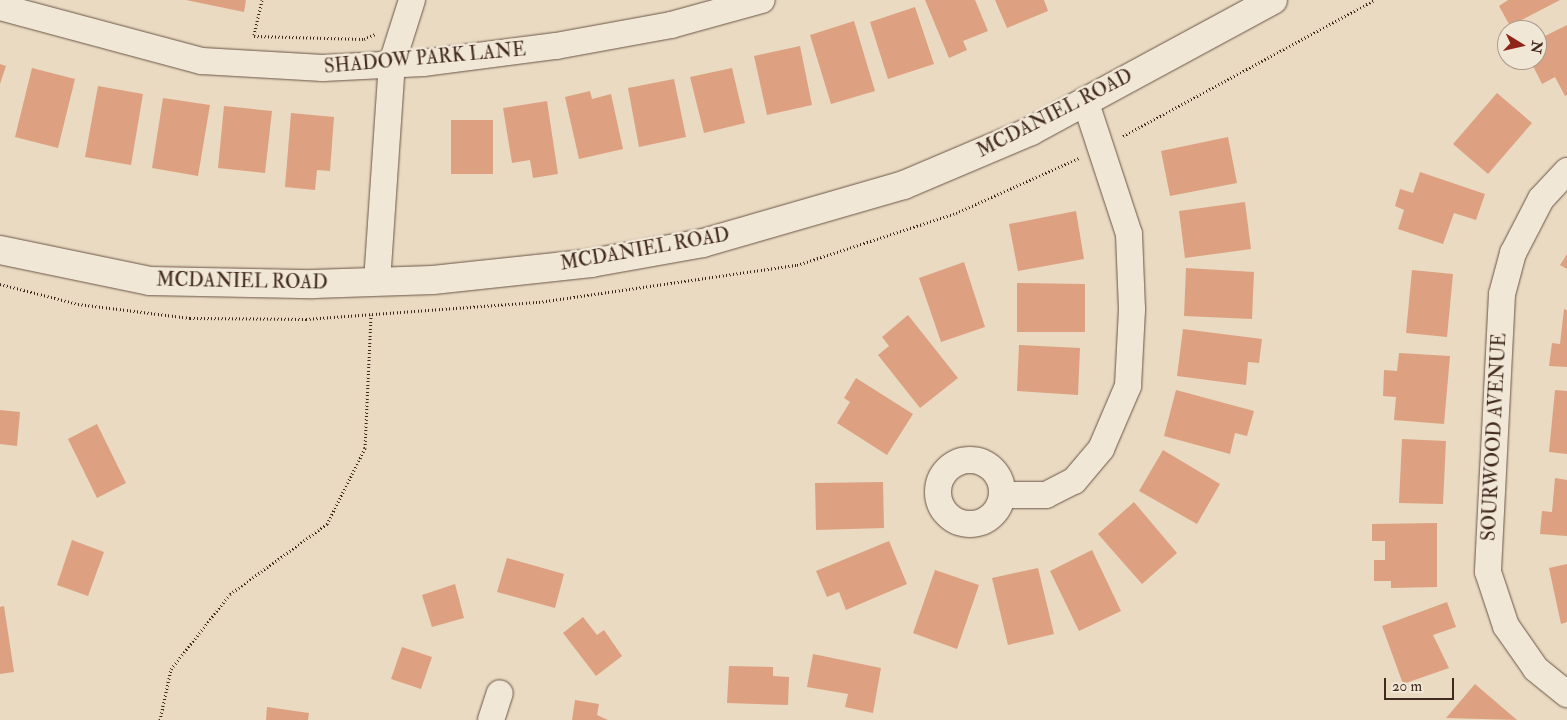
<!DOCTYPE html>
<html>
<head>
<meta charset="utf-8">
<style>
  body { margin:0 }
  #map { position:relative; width:1567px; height:720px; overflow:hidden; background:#e9dac1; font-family:"IM FELL Double Pica",serif }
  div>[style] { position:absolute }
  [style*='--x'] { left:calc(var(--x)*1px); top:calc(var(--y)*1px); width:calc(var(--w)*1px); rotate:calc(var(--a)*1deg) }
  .building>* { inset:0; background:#dda181 }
  .path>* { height:3px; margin-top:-1.5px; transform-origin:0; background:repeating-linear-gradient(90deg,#41291e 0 1px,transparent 0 3.5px) }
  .roads { filter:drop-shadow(0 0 1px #6b5547) drop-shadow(0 0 1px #6b5547) }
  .minor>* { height:26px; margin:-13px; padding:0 13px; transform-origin:13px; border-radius:13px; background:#f1e7d7 }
  .minor>.ring { margin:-13px; padding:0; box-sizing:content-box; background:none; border:26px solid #f1e7d7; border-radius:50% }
  .secondary>* { height:28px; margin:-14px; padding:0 14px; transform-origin:14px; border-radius:14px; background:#f1e7d7 }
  span { translate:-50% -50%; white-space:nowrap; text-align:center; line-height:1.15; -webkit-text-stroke:5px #f1e7d7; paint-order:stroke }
  .street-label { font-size:19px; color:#41291e }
  .north { position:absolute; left:1497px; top:20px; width:50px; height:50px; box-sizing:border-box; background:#f1e7d7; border:1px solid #ab9b8d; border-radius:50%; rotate:99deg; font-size:14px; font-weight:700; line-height:20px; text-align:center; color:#41291e }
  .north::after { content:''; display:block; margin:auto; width:18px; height:22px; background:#8f2418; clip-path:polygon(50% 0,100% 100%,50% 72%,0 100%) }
  .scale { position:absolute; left:1384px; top:678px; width:70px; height:22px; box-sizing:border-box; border:2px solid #41291e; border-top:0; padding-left:6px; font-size:15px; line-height:18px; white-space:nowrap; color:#41291e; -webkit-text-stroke:4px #f1e7d7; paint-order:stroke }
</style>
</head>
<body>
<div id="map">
  <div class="building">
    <div style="clip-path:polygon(186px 0,246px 0,244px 12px)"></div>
    <div style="clip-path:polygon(925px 0,975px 0,988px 31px,963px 41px,967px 50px,949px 58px)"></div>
    <div style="clip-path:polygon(995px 0,1044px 0,1048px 11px,1007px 28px)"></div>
    <div style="clip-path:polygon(1508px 0,1560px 0,1510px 26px,1499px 6px)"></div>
    <div style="clip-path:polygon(915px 7px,934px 64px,888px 79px,870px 22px)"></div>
    <div style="clip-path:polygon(854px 21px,875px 91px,831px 104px,810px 35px)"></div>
    <div style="clip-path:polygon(1567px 25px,1567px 95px,1565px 96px,1555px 77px,1542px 84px,1530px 60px,1539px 55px,1537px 40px)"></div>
    <div style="clip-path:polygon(800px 46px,812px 105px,767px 115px,754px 56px)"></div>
    <div style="clip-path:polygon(0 64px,6px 66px,0 84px)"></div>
    <div style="clip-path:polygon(32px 68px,75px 79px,58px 148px,15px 137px)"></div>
    <div style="clip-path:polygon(732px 68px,745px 123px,704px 133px,690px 77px)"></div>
    <div style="clip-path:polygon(674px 79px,686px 137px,639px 147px,628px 88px)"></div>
    <div style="clip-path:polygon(98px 86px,143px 94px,131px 165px,85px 157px)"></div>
    <div style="clip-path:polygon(590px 91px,592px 99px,611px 94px,623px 149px,579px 159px,565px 97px)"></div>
    <div style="clip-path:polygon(1497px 93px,1532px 123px,1488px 174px,1453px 144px)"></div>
    <div style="clip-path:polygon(163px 98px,210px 105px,198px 176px,152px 168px)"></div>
    <div style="clip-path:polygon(547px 101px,558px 174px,533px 178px,530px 160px,512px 163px,503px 108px)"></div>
    <div style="clip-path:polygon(224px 106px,272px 111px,265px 173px,218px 168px)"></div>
    <div style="clip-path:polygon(291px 113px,334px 117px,330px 171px,317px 170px,315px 190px,285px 187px)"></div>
    <div style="clip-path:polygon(451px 120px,493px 120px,493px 174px,451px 174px)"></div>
    <div style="clip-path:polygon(1228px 137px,1237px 183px,1170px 196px,1161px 151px)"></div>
    <div style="clip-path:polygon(1420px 172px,1485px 194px,1476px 220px,1454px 213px,1443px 244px,1398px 229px,1404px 210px,1395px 206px,1400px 189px,1413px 193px)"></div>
    <div style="clip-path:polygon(1245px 202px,1251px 249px,1185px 258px,1179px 211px)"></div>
    <div style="clip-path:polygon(1076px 211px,1084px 259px,1018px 271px,1009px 224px)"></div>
    <div style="clip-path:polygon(1567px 254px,1567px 269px,1560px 265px)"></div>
    <div style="clip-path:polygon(964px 262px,985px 327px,941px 342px,919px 278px)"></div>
    <div style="clip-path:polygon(1186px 268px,1254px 272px,1252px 319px,1184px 316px)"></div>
    <div style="clip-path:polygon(1412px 270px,1453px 274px,1447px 337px,1406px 333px)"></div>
    <div style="clip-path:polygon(1017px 283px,1085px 284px,1085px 332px,1017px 332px)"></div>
    <div style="clip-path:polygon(1564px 309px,1567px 310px,1567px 367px,1549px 366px,1552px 343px,1560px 344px)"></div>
    <div style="clip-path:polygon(908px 315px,958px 378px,920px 408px,878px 355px,889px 346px,882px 337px)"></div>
    <div style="clip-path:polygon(1183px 329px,1262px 339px,1259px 363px,1248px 362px,1246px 385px,1177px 376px)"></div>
    <div style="clip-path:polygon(1019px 345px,1080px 348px,1078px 395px,1017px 391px)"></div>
    <div style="clip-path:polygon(1399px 353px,1450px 356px,1444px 424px,1394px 420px,1396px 397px,1383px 396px,1384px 370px,1397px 371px)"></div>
    <div style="clip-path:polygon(856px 378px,913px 414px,887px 455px,837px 423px,850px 402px,844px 398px)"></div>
    <div style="clip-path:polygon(1176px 390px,1254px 411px,1247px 436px,1235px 433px,1230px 454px,1164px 436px)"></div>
    <div style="clip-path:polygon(1555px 390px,1567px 391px,1567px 454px,1549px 452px)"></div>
    <div style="clip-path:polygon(0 410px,20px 412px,17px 446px,0 444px)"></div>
    <div style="clip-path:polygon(97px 424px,126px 483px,97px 498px,68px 439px)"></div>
    <div style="clip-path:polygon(1402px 439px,1446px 441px,1443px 504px,1399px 503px)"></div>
    <div style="clip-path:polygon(1163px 450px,1220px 484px,1197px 524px,1139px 491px)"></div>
    <div style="clip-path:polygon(1555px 478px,1567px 480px,1567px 536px,1540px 534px,1542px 511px,1552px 512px)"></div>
    <div style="clip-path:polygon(883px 482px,884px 528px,816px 530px,815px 483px)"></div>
    <div style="clip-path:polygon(1134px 502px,1177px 553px,1142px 584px,1098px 534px)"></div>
    <div style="clip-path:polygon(1437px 523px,1437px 587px,1391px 588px,1391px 581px,1374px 581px,1374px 560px,1385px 560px,1385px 541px,1372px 541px,1372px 524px)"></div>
    <div style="clip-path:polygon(72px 540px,104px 552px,88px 596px,57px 585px)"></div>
    <div style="clip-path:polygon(889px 541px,907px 584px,846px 610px,839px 592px,827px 597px,816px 571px)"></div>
    <div style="clip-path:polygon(1092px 550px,1121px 611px,1079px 631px,1050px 571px)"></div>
    <div style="clip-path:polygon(507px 558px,564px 574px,555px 608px,497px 592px)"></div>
    <div style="clip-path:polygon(1567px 564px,1567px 622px,1561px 624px,1549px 568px)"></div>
    <div style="clip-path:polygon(1038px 568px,1054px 634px,1008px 645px,992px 578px)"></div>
    <div style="clip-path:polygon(935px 570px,979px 585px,957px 649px,913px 633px)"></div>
    <div style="clip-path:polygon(455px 584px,464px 618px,432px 627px,422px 595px)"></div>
    <div style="clip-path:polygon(1447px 602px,1456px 627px,1433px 635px,1449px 668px,1403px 684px,1382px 626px)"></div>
    <div style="clip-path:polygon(4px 606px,14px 672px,0 674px,0 607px)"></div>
    <div style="clip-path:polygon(583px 617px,597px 635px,604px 630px,622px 656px,596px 676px,563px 633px)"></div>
    <div style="clip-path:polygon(402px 647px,432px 657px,421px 689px,391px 679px)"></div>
    <div style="clip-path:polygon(813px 654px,881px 668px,873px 713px,845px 707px,848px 694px,807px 687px)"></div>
    <div style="clip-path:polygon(729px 666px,773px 667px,773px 676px,789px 677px,788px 705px,727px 703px)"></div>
    <div style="clip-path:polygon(1475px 684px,1517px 720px,1446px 718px)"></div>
    <div style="clip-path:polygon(575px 700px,599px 704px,597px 715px,608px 720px,572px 720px)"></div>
    <div style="clip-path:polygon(267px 707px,309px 713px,308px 720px,266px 720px)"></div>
  </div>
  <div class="path">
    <div style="--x:262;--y:0;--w:37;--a:103"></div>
    <div style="--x:254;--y:36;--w:110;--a:1.6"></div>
    <div style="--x:364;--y:39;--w:12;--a:-24"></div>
    <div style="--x:1123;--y:136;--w:286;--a:-28.4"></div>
    <div style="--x:0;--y:284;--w:81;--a:14.4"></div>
    <div style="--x:78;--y:304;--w:113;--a:7.1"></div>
    <div style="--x:190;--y:318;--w:116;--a:0.5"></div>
    <div style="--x:306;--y:319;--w:234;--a:-4.2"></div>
    <div style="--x:539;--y:302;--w:261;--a:-8.2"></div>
    <div style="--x:797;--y:265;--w:167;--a:-18.1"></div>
    <div style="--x:956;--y:213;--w:135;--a:-24.1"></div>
    <div style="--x:160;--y:720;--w:52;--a:-77.8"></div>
    <div style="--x:171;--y:669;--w:95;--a:-51.8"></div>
    <div style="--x:230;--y:594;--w:120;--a:-35.8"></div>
    <div style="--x:327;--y:524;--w:85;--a:-63.4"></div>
    <div style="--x:365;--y:448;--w:133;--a:-87.4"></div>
  </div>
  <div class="roads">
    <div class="minor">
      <div style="--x:0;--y:7;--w:209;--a:15"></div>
      <div style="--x:202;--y:61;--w:121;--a:3.3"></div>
      <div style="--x:323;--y:68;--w:100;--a:-2.9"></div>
      <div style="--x:423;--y:63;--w:134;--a:-7.3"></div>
      <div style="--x:556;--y:46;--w:117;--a:-10.3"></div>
      <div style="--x:671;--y:25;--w:94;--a:-15.4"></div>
      <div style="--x:1567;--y:171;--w:38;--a:133"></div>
      <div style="--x:1541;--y:199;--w:61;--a:117.4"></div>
      <div style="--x:1513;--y:253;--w:42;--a:105"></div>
      <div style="--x:1502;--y:294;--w:278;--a:92.9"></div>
      <div style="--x:1488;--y:572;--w:57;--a:71.6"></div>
      <div style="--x:1506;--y:626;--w:52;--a:55.1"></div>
      <div style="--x:1536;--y:669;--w:40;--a:39"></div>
      <div style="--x:377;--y:282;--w:220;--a:-86.1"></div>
      <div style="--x:392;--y:63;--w:66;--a:-72.4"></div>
      <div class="ring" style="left:938px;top:460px;width:38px;height:38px"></div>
      <div style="--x:1003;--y:495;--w:43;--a:0"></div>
      <div style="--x:1046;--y:495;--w:31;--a:-27"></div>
      <div style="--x:1074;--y:481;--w:42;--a:-49.8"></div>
      <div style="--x:1101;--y:449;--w:69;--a:-66.8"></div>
      <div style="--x:1128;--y:386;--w:77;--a:-87"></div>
      <div style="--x:1132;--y:309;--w:75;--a:-92.3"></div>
      <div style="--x:1129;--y:234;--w:141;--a:-108.2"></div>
      <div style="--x:491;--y:720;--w:28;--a:-72"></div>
    </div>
    <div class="secondary">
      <div style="--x:0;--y:250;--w:153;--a:11.7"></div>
      <div style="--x:150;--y:281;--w:163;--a:1.1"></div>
      <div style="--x:313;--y:284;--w:120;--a:-1.9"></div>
      <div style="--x:433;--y:280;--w:159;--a:-6.1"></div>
      <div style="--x:591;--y:263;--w:114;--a:-10.1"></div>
      <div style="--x:703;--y:243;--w:209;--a:-16.1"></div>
      <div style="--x:904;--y:185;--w:138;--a:-23"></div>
      <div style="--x:1031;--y:131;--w:275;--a:-28.4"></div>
    </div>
  </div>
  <div class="street-label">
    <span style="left:425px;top:59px;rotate:-5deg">SHADOW PARK LANE</span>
    <span style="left:1055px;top:114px;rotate:-27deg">MCDANIEL ROAD</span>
    <span style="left:645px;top:250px;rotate:-10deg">MCDANIEL ROAD</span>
    <span style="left:242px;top:282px;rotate:1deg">MCDANIEL ROAD</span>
    <span style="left:1495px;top:437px;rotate:-87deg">SOURWOOD AVENUE</span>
  </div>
  <div class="north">N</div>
  <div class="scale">20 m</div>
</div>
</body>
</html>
